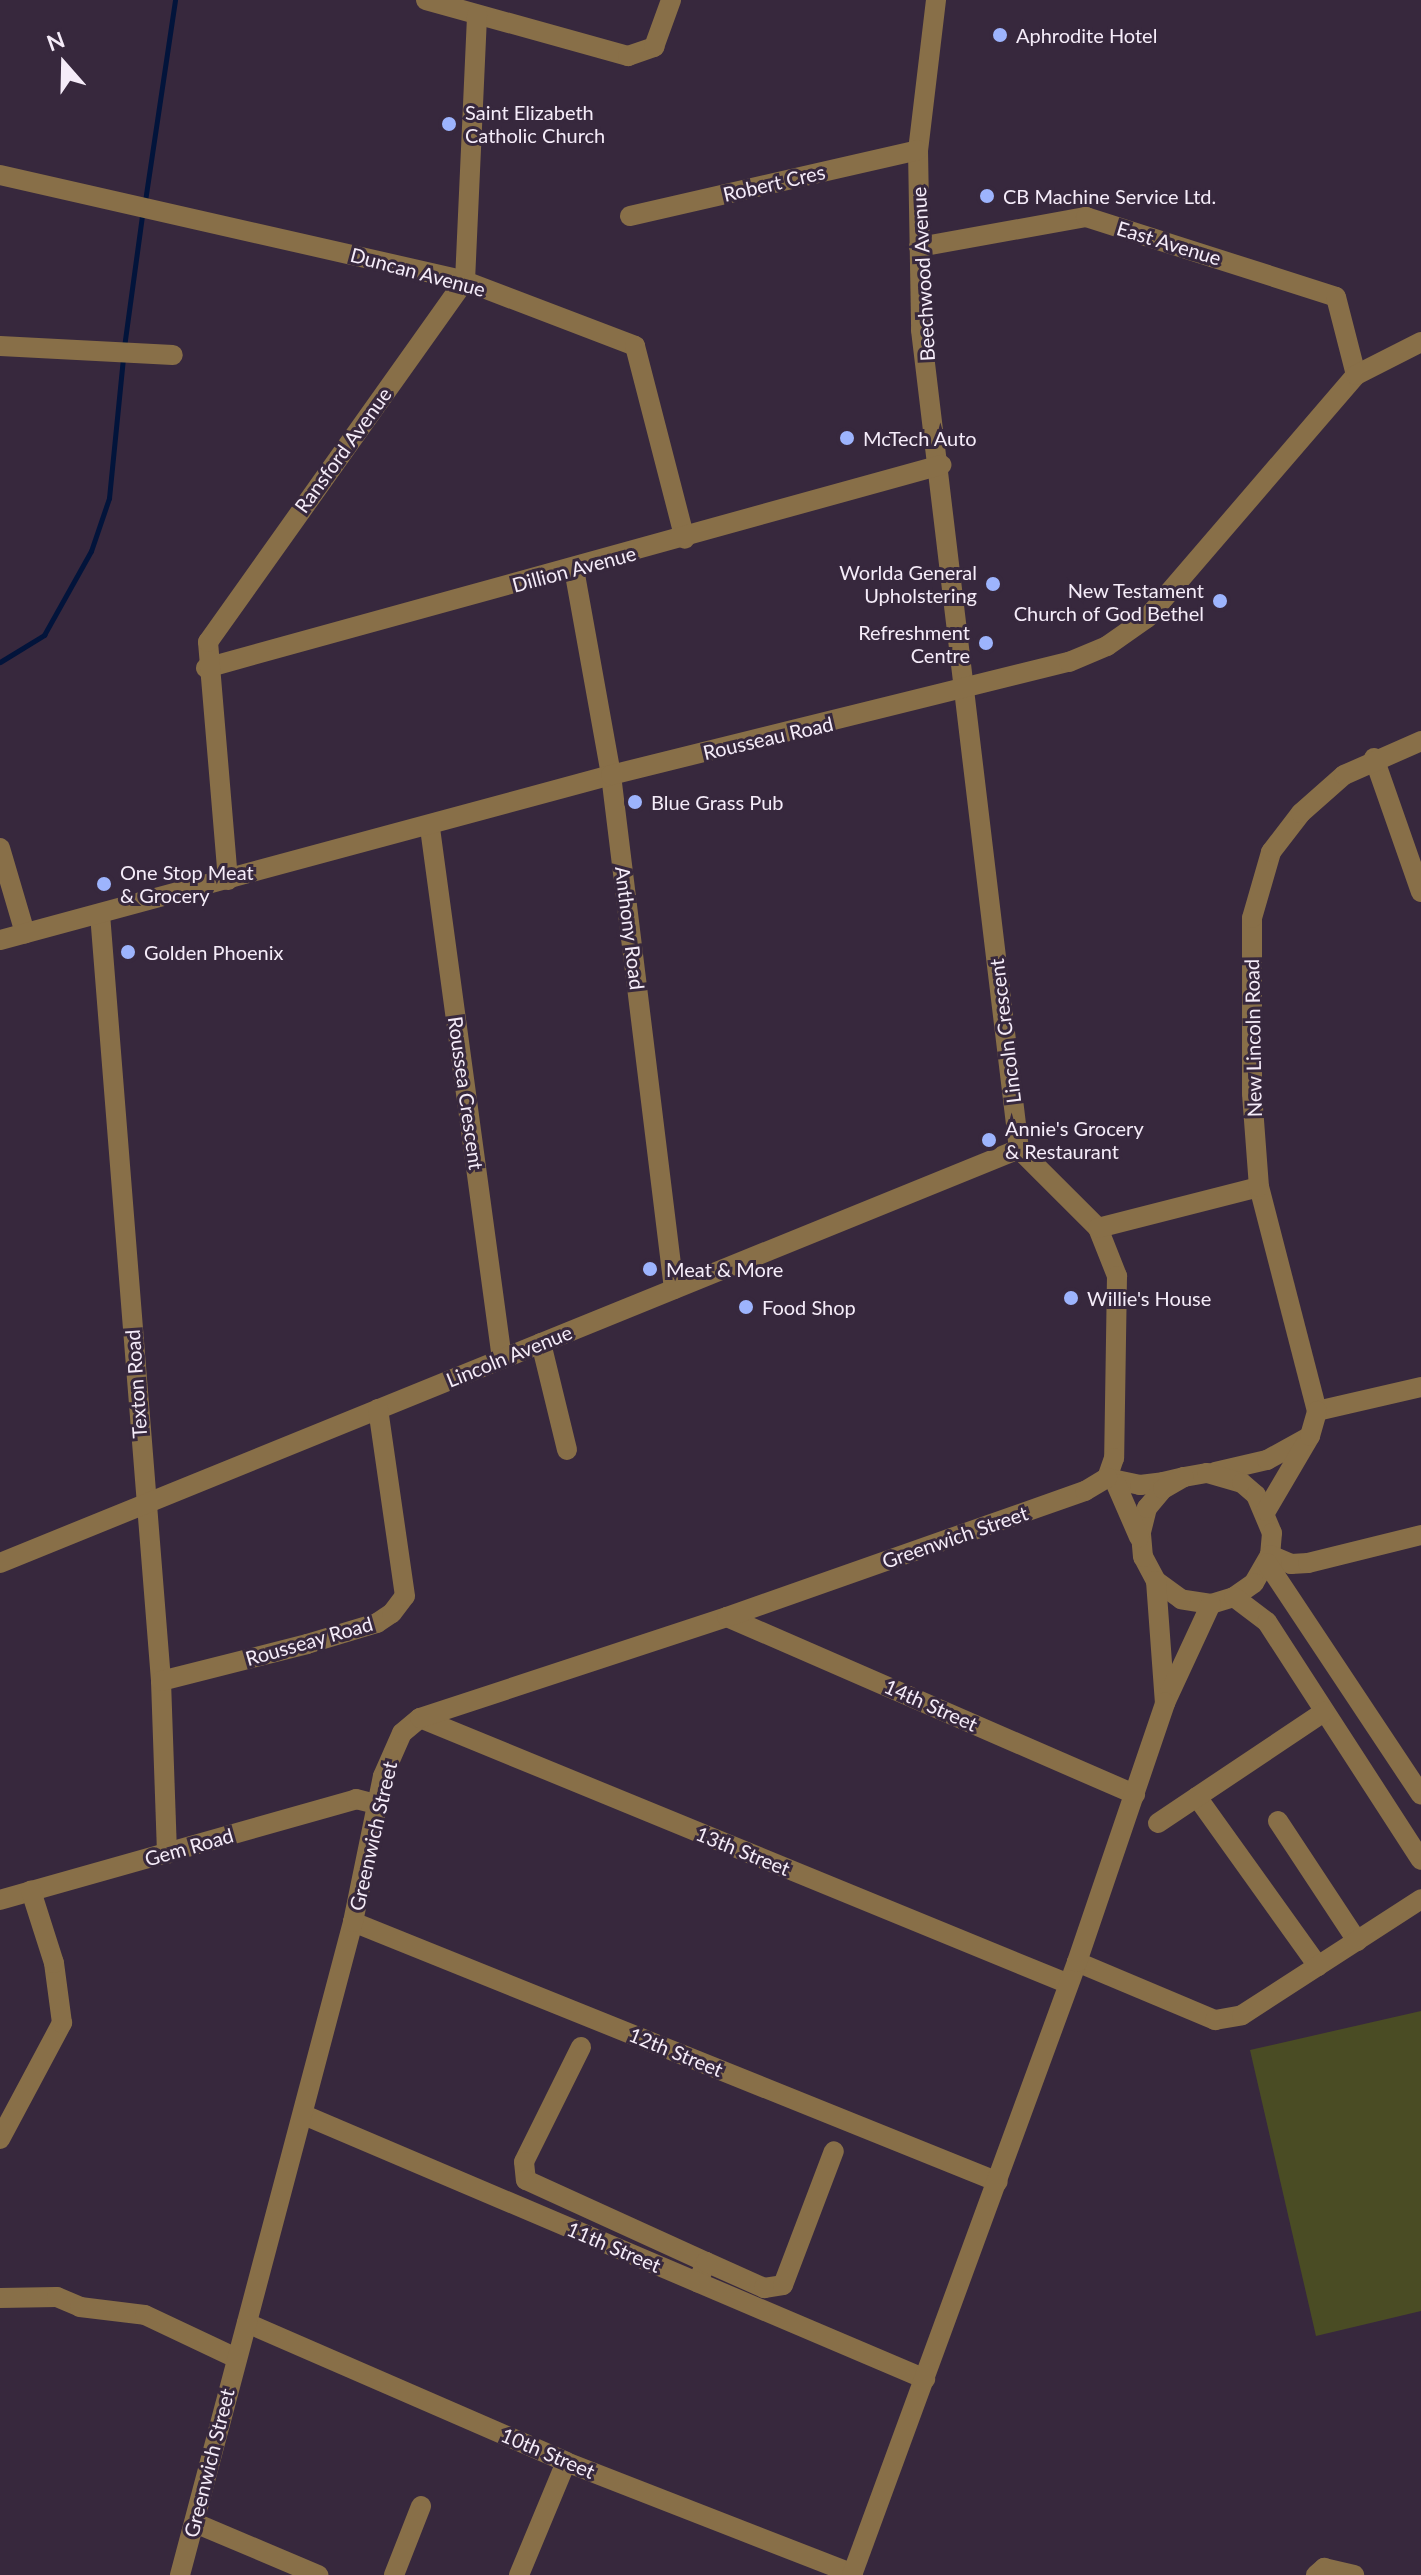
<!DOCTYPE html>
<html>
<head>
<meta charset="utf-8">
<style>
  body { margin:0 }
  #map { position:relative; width:1421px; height:2575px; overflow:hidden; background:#37283d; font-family:Lato,sans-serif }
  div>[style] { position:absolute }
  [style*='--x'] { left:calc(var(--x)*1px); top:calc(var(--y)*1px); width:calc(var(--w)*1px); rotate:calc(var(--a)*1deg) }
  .green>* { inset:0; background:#4a4c24 }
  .stream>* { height:5px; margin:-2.5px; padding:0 2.5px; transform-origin:2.5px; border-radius:2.5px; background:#02143b }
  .minor>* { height:20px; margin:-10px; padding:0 10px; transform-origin:10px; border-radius:10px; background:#886f48 }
  .dots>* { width:22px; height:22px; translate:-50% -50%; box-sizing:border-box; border:4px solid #37283d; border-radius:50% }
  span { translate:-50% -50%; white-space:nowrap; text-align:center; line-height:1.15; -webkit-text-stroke:6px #37283d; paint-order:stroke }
  .poi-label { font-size:20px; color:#f5ecf9 }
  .left { translate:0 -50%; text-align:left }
  .right { translate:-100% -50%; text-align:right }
  .street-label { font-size:20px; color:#f5ecf9 }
  .north { position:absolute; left:24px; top:24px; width:80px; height:80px; -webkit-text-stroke:6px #37283d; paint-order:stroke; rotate:340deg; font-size:22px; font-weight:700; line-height:32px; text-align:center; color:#f5ecf9 }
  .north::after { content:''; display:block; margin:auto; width:28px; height:36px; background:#f5ecf9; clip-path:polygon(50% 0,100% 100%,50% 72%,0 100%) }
</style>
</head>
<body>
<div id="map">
  <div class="green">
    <div style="clip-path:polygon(1421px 2011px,1421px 2311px,1316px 2336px,1250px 2050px)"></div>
  </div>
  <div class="stream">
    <div style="--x:145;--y:201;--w:203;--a:-81.5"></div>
    <div style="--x:124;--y:347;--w:133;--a:-82.2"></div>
    <div style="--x:0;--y:662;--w:52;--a:-31.5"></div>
    <div style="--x:44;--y:635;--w:96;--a:-60.8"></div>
    <div style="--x:91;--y:551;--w:56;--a:-71.2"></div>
    <div style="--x:109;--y:498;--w:142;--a:-84.3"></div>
  </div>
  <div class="minor">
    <div style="--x:426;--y:0;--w:210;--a:15.5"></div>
    <div style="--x:628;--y:56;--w:28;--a:-19"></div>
    <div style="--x:654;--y:47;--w:50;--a:-70.1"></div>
    <div style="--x:936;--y:0;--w:151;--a:96.8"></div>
    <div style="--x:918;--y:150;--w:180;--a:89"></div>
    <div style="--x:921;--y:330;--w:825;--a:83.18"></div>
    <div style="--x:1019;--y:1149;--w:112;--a:45"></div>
    <div style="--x:1098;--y:1228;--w:52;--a:68.4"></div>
    <div style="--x:1117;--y:1276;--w:182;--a:90.9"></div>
    <div style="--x:1114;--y:1458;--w:21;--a:109"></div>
    <div style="--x:0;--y:175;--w:477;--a:12.8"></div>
    <div style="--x:465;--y:281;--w:182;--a:20.9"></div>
    <div style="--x:635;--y:346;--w:199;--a:75.5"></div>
    <div style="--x:630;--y:216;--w:295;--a:-12.9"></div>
    <div style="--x:919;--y:247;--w:170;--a:-10.2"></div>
    <div style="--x:1086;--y:217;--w:262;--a:17.7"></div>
    <div style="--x:1336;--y:297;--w:81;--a:75.6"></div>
    <div style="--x:0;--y:346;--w:173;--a:3"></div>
    <div style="--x:574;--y:569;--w:209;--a:79.8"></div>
    <div style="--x:611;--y:775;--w:518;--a:83.01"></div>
    <div style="--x:206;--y:668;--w:763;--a:-15.44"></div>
    <div style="--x:1374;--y:758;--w:142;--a:70.7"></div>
    <div style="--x:430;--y:828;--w:536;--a:82.28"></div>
    <div style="--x:0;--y:848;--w:89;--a:73.6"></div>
    <div style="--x:228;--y:880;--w:239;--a:-94.8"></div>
    <div style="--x:208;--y:642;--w:443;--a:-54.6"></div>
    <div style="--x:465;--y:281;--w:266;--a:-87.4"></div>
    <div style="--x:100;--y:914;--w:769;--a:85.45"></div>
    <div style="--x:161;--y:1681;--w:173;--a:88"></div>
    <div style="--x:0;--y:940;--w:633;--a:-15.11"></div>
    <div style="--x:611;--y:775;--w:472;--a:-13.9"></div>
    <div style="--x:1069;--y:662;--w:41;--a:-22.8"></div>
    <div style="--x:1107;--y:646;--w:49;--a:-35"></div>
    <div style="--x:1147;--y:618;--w:321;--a:-49.3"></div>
    <div style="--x:1356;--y:375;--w:73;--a:-26.9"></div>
    <div style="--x:1098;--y:1228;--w:166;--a:-14.3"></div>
    <div style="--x:541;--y:1343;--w:110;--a:76.3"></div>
    <div style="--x:1317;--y:1411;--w:231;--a:-104.5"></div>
    <div style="--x:1259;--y:1187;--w:94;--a:-94.3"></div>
    <div style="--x:1252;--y:1093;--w:175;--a:-90"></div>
    <div style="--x:1252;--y:918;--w:69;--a:-73.9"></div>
    <div style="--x:1271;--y:852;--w:49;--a:-52.4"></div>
    <div style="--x:1301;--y:813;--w:57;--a:-41.5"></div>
    <div style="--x:1344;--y:775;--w:84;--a:-23.8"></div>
    <div style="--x:1317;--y:1411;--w:107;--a:-13"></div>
    <div style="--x:1215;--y:1472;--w:53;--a:-13"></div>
    <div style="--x:1267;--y:1460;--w:46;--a:-28.8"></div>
    <div style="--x:1107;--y:1478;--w:34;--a:12"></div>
    <div style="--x:1140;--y:1485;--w:23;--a:-7"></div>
    <div style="--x:1163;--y:1482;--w:22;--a:-13"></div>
    <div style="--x:1184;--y:1477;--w:23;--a:-10"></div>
    <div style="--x:1207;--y:1473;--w:36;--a:16"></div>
    <div style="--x:1242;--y:1483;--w:18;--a:41"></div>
    <div style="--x:1256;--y:1495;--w:41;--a:67.2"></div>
    <div style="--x:1272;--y:1533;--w:22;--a:95"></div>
    <div style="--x:1270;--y:1555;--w:32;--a:120"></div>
    <div style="--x:1254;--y:1583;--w:24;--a:145"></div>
    <div style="--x:1234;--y:1597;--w:24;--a:163"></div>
    <div style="--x:1211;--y:1604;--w:30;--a:-171"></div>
    <div style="--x:1181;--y:1599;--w:31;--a:-144"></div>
    <div style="--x:1156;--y:1581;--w:27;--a:-118"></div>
    <div style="--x:1143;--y:1557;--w:25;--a:-95"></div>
    <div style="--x:1141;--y:1532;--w:25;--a:-76"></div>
    <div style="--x:1147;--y:1508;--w:25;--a:-50"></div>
    <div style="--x:1163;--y:1489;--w:24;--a:-30"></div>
    <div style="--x:1116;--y:1484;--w:58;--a:66.5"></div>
    <div style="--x:1266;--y:1511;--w:87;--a:-59.6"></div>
    <div style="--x:1310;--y:1436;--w:26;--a:-74"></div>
    <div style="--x:1270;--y:1555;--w:23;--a:23"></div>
    <div style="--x:1291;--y:1564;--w:17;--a:-3"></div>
    <div style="--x:1308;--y:1563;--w:116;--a:-13.9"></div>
    <div style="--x:0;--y:1563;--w:1100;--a:-22.11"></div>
    <div style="--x:1267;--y:1563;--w:278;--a:56.4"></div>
    <div style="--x:1156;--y:1581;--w:122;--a:85.8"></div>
    <div style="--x:1165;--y:1703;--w:109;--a:-65.1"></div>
    <div style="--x:1234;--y:1597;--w:41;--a:37.1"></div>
    <div style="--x:1267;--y:1622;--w:283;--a:57.1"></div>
    <div style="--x:727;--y:1617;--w:445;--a:23.5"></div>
    <div style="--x:161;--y:1681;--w:151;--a:-14.2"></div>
    <div style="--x:307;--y:1644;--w:73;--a:-16.7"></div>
    <div style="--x:377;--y:1623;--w:18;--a:-34"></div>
    <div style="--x:392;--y:1613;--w:21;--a:-53"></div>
    <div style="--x:405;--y:1596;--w:189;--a:-98.2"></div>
    <div style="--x:420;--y:1718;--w:698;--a:22.3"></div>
    <div style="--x:1197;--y:1797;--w:208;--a:54.4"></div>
    <div style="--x:1278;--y:1821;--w:144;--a:56.6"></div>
    <div style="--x:1158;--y:1823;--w:200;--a:-33.8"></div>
    <div style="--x:0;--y:1900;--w:370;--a:-15.8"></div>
    <div style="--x:356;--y:1799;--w:21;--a:14"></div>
    <div style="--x:353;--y:1922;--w:695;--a:21.95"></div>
    <div style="--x:1077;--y:1962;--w:150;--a:22.8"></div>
    <div style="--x:1215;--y:2020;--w:27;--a:-10"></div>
    <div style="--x:1242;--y:2015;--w:213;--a:-32.9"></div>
    <div style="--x:581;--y:2047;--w:128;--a:116.4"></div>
    <div style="--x:524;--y:2162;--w:18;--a:84"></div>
    <div style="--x:526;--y:2180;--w:198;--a:24.5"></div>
    <div style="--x:706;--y:2262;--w:22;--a:112"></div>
    <div style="--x:304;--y:2115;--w:675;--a:23.03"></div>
    <div style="--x:0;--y:2139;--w:132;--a:-61.9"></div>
    <div style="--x:62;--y:2023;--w:61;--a:-97.6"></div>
    <div style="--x:54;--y:1963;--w:76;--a:-107.7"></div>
    <div style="--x:706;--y:2262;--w:64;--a:24.1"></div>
    <div style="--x:764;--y:2288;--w:19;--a:-9"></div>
    <div style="--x:783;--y:2285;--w:143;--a:-69.2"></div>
    <div style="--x:0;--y:2298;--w:57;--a:-1"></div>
    <div style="--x:57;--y:2297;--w:25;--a:23"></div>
    <div style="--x:80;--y:2307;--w:65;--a:7"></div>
    <div style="--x:145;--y:2315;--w:101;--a:25.3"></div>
    <div style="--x:247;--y:2323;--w:348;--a:23.5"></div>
    <div style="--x:566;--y:2462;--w:308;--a:21.3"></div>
    <div style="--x:195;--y:2523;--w:134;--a:22.9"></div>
    <div style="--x:180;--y:2575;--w:676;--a:-75.16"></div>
    <div style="--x:353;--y:1922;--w:149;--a:-78.4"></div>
    <div style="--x:383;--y:1776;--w:47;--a:-66.2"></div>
    <div style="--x:402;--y:1733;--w:23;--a:-40"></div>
    <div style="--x:420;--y:1718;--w:323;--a:-18.2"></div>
    <div style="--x:727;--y:1617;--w:380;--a:-19.4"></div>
    <div style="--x:1085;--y:1491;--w:26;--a:-31"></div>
    <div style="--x:394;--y:2575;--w:74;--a:-68.6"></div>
    <div style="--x:519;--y:2575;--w:122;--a:-67.4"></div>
    <div style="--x:852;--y:2575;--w:653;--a:-69.84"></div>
    <div style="--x:1077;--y:1962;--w:274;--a:-71.2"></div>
    <div style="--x:1316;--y:2575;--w:11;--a:-41"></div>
    <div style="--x:1324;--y:2568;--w:31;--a:13"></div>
  </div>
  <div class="dots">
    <div style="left:1000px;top:35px;background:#9db4fd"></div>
    <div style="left:449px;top:124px;background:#9db4fd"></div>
    <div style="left:987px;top:196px;background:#9db4fd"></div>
    <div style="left:847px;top:438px;background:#9db4fd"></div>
    <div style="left:993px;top:584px;background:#9db4fd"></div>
    <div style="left:1220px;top:601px;background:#9db4fd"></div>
    <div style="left:986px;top:643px;background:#9db4fd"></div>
    <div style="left:635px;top:802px;background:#9db4fd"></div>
    <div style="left:104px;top:884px;background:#9db4fd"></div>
    <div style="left:128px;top:952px;background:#9db4fd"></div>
    <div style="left:989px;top:1140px;background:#9db4fd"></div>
    <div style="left:650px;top:1269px;background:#9db4fd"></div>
    <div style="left:1071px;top:1298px;background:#9db4fd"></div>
    <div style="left:746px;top:1307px;background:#9db4fd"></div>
  </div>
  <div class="poi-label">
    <span class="left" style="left:1016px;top:35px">Aphrodite Hotel</span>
    <span class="left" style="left:465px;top:124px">Saint Elizabeth<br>Catholic Church</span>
    <span class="left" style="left:1003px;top:196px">CB Machine Service Ltd.</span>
    <span class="left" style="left:863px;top:438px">McTech Auto</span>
    <span class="right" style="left:977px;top:584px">Worlda General<br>Upholstering</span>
    <span class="right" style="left:1204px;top:602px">New Testament<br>Church of God Bethel</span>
    <span class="right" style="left:970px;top:644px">Refreshment<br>Centre</span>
    <span class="left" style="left:651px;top:802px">Blue Grass Pub</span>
    <span class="left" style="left:120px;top:884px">One Stop Meat<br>&amp; Grocery</span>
    <span class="left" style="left:144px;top:952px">Golden Phoenix</span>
    <span class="left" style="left:1005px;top:1140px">Annie's Grocery<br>&amp; Restaurant</span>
    <span class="left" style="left:666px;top:1269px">Meat &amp; More</span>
    <span class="left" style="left:1087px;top:1298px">Willie's House</span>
    <span class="left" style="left:762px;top:1307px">Food Shop</span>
  </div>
  <div class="street-label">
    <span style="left:774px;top:183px;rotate:-13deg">Robert Cres</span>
    <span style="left:1169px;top:243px;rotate:17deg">East Avenue</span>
    <span style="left:418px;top:272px;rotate:15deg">Duncan Avenue</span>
    <span style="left:923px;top:274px;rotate:-93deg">Beechwood Avenue</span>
    <span style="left:343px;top:450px;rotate:-54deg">Ransford Avenue</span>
    <span style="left:574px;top:569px;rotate:-15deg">Dillion Avenue</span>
    <span style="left:768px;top:738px;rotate:-13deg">Rousseau Road</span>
    <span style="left:630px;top:928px;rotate:83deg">Anthony Road</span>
    <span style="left:1005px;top:1031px;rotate:-97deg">Lincoln Crescent</span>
    <span style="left:1253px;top:1038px;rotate:-91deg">New Lincoln Road</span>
    <span style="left:466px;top:1093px;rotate:82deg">Roussea Crescent</span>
    <span style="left:509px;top:1356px;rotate:-22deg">Lincoln Avenue</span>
    <span style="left:136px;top:1384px;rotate:-94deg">Texton Road</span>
    <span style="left:955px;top:1537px;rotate:-19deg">Greenwich Street</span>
    <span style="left:309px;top:1641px;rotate:-16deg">Rousseay Road</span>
    <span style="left:931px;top:1705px;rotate:24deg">14th Street</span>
    <span style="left:373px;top:1836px;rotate:-77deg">Greenwich Street</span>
    <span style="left:189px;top:1847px;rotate:-16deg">Gem Road</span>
    <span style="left:743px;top:1851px;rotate:22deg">13th Street</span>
    <span style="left:676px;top:2052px;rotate:22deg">12th Street</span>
    <span style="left:614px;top:2247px;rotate:23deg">11th Street</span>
    <span style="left:548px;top:2453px;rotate:23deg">10th Street</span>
    <span style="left:209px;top:2463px;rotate:-76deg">Greenwich Street</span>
  </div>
  <div class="north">N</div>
</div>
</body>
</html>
